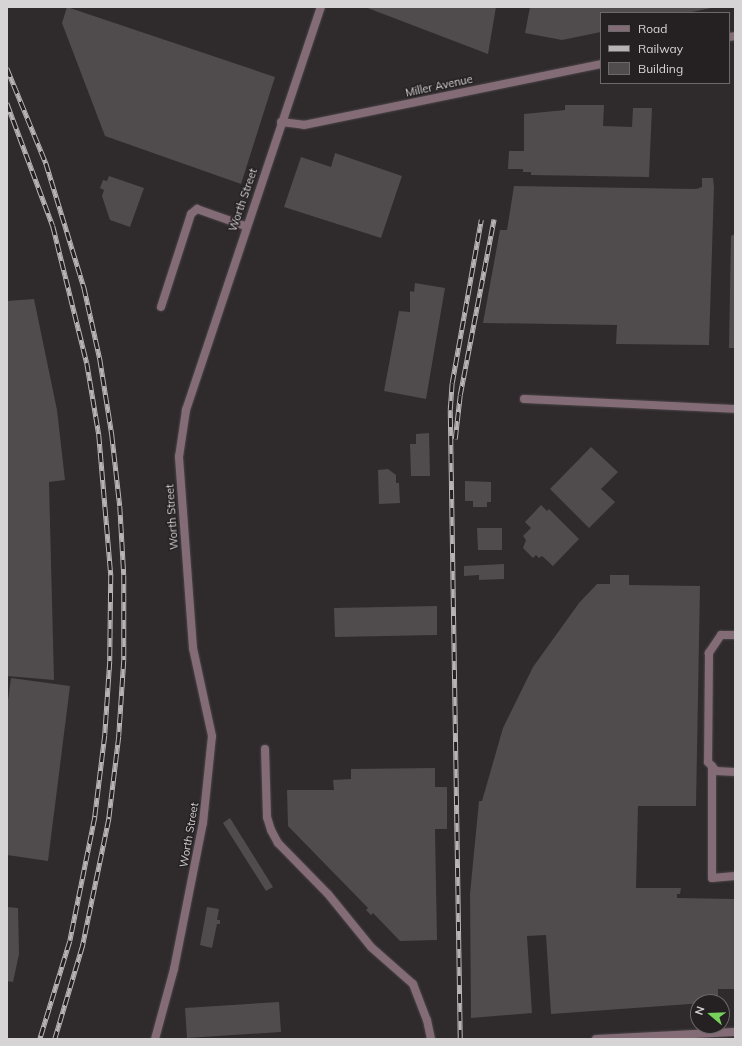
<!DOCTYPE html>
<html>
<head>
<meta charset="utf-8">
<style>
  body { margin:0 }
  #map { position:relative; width:742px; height:1046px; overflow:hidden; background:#2f2a2c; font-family:Mulish,sans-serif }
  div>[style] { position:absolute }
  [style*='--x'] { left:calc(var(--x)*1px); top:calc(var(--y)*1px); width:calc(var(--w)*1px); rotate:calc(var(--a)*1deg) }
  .building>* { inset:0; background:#504b4d }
  .roads { filter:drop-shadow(0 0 1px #4a4547) drop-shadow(0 0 1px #4a4547) }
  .service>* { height:8px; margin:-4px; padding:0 4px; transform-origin:4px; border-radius:4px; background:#846c77 }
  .minor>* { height:8px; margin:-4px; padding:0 4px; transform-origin:4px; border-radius:4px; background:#846c77 }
  .rail>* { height:4.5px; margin-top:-2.25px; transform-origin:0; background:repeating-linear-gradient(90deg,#252123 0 9px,#b8b4b5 0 18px); box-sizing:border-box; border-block:1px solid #b8b4b5 }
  span { translate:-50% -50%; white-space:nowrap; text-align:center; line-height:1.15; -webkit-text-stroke:3px #252123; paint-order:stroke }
  .street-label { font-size:11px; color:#d7d4d5 }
  .frame { position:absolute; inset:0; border:8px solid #d7d4d5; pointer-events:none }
  .legend { position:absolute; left:600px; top:12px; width:130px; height:72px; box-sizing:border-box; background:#252123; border:1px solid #6c696a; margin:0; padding:5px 7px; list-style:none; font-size:12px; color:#d7d4d5 }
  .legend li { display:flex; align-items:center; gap:8px; height:20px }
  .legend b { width:20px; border:1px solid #6c696a }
  .north { position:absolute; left:690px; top:994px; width:40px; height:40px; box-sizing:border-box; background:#252123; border:1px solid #6c696a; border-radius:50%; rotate:289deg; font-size:11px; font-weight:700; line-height:16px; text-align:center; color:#d7d4d5 }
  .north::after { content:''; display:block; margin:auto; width:14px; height:18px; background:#76d25a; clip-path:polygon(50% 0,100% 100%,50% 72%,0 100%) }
</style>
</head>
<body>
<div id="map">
  <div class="building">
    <div style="clip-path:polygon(67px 7px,275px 77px,241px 184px,105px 136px,62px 23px)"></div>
    <div style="clip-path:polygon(365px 7px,496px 7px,488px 54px)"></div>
    <div style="clip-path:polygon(530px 7px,711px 7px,711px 8px,687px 13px,601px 13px,601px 32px,562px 40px,525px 33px)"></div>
    <div style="clip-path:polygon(565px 105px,604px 105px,603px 126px,632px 127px,633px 108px,652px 108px,649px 177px,531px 175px,531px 172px,523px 172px,523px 169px,508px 169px,509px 151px,524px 151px,524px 114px,565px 110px)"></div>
    <div style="clip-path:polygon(335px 153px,402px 176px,381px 238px,284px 207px,301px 157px,331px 167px)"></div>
    <div style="clip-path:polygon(109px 176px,144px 188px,130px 227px,110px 220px,102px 196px,104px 190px,100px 188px,103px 180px,107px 181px)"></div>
    <div style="clip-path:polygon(702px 178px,713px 178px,714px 187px,709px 345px,616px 344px,617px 325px,483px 323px,500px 230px,507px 230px,514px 186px,696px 189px,702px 187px)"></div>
    <div style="clip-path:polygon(735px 234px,735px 348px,729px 348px,731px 236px)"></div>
    <div style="clip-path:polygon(415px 283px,445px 288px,426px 399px,384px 391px,399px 311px,410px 312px,410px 291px,414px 292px)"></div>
    <div style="clip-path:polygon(34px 299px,57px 410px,65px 480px,49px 482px,54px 680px,7px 676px,7px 301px)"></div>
    <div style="clip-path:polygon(429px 433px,430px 476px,411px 476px,410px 444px,416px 444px,416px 434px)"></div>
    <div style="clip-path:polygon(591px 447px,618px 472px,601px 489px,615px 502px,589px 528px,550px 489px)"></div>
    <div style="clip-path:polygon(388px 469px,396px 475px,396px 483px,399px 483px,400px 503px,379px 504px,378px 470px)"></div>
    <div style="clip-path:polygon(465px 481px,491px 482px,491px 502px,487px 502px,487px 507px,473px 507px,473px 501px,465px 501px)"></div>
    <div style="clip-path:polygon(541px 505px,547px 511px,549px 509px,579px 539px,553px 566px,542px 556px,539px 558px,536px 555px,533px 558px,523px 548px,526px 540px,523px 536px,531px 528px,525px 522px)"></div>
    <div style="clip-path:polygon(477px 528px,502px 528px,502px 550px,478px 550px)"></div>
    <div style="clip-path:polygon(504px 564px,504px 579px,479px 580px,479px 575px,464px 576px,464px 566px)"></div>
    <div style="clip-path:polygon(610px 575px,629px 575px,629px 585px,700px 586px,696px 806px,638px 806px,636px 888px,681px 888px,680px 894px,677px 894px,677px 898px,735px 899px,734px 989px,718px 989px,718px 1002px,551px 1014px,546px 935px,527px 936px,532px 1013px,471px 1018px,470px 894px,479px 801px,482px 801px,503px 728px,533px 667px,579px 603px,597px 584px,610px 584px)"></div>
    <div style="clip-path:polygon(437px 606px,437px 635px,335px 637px,334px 608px)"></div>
    <div style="clip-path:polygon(11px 678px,70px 686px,48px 861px,7px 855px,7px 708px)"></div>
    <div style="clip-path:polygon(435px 768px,435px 787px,447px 787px,447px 829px,435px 829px,437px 940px,400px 941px,373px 913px,371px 915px,366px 910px,368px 908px,288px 826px,287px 790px,334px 790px,333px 780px,351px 779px,351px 769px)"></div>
    <div style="clip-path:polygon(230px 818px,273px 887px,266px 891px,223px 823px)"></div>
    <div style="clip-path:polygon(7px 907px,18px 908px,19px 954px,13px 982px,7px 981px)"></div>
    <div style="clip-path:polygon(207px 907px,219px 909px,217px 920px,220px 920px,220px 924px,217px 924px,212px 948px,200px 945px)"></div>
    <div style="clip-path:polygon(279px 1002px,281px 1032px,187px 1038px,185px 1008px)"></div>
  </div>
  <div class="roads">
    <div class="service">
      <div style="--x:161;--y:307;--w:98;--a:-72.1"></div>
      <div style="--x:191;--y:214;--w:8;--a:-40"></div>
      <div style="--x:197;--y:209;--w:51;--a:19.5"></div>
      <div style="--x:524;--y:399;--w:211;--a:2.7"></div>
      <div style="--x:735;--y:635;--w:14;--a:180"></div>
      <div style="--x:721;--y:635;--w:22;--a:124"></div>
      <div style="--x:709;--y:653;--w:109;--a:90.5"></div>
      <div style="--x:708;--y:762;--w:12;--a:48"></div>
      <div style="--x:716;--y:771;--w:19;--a:3"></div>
      <div style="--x:265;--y:749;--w:68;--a:88.3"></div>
      <div style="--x:267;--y:817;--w:14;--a:73"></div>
      <div style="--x:271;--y:830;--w:15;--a:62"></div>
      <div style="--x:278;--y:843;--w:71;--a:45.6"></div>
      <div style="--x:328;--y:894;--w:68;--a:50.9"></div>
      <div style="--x:371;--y:947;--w:56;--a:41.4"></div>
      <div style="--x:413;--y:984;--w:39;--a:69"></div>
      <div style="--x:427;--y:1020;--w:19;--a:78"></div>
      <div style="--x:712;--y:766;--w:112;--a:90"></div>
      <div style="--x:712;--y:878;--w:23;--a:-5"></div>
    </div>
    <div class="minor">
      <div style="--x:729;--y:37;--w:6;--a:-9"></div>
      <div style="--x:281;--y:122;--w:23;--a:7"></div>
      <div style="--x:304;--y:125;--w:303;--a:-11.6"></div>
      <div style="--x:155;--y:1039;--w:73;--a:-74.8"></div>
      <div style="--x:174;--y:969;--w:149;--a:-78.8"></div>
      <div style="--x:203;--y:823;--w:87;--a:-84.1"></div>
      <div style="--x:212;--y:736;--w:90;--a:-102.2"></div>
      <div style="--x:193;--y:648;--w:192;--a:-94.2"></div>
      <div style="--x:179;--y:457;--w:48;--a:-81.5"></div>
      <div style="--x:186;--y:410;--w:425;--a:-71.5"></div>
      <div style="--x:596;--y:1039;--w:139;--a:-2.9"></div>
    </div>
  </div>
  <div class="rail">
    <div style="--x:7;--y:68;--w:103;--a:67.7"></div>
    <div style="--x:46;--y:163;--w:130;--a:73"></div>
    <div style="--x:84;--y:287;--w:74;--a:77.5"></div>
    <div style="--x:100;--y:359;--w:77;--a:81"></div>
    <div style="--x:112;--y:435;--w:71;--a:83.6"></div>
    <div style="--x:120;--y:506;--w:69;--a:86.7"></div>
    <div style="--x:124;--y:575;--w:85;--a:90"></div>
    <div style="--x:124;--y:660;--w:76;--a:93.8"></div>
    <div style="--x:119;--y:736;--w:84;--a:96.9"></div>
    <div style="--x:109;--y:819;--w:129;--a:101.7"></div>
    <div style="--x:83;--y:945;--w:98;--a:106.6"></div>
    <div style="--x:7;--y:103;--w:131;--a:69.5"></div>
    <div style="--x:53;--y:226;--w:141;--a:76.1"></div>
    <div style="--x:87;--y:363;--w:73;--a:80.5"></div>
    <div style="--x:99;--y:435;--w:141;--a:85.1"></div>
    <div style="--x:111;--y:575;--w:86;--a:90.7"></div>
    <div style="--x:110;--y:661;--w:74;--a:93.9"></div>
    <div style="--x:105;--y:735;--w:83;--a:97"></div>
    <div style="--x:95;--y:817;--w:126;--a:101.4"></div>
    <div style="--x:70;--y:941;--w:102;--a:107"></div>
    <div style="--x:455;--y:439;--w:44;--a:-83.5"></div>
    <div style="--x:460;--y:395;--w:179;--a:-79.1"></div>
    <div style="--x:460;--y:1039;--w:629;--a:-90.91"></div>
    <div style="--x:450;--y:410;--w:27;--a:-86"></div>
    <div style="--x:452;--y:383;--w:166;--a:-79.9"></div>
  </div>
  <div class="street-label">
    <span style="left:439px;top:86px;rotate:-12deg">Miller Avenue</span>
    <span style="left:243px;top:200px;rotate:-71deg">Worth Street</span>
    <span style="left:172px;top:517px;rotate:-94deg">Worth Street</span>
    <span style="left:189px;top:835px;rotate:-80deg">Worth Street</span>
  </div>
  <div class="frame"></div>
  <ul class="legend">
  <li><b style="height:5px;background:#846c77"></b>Road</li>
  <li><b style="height:5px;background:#b8b4b5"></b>Railway</li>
  <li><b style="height:11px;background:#504b4d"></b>Building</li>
  </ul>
  <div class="north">N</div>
</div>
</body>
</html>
